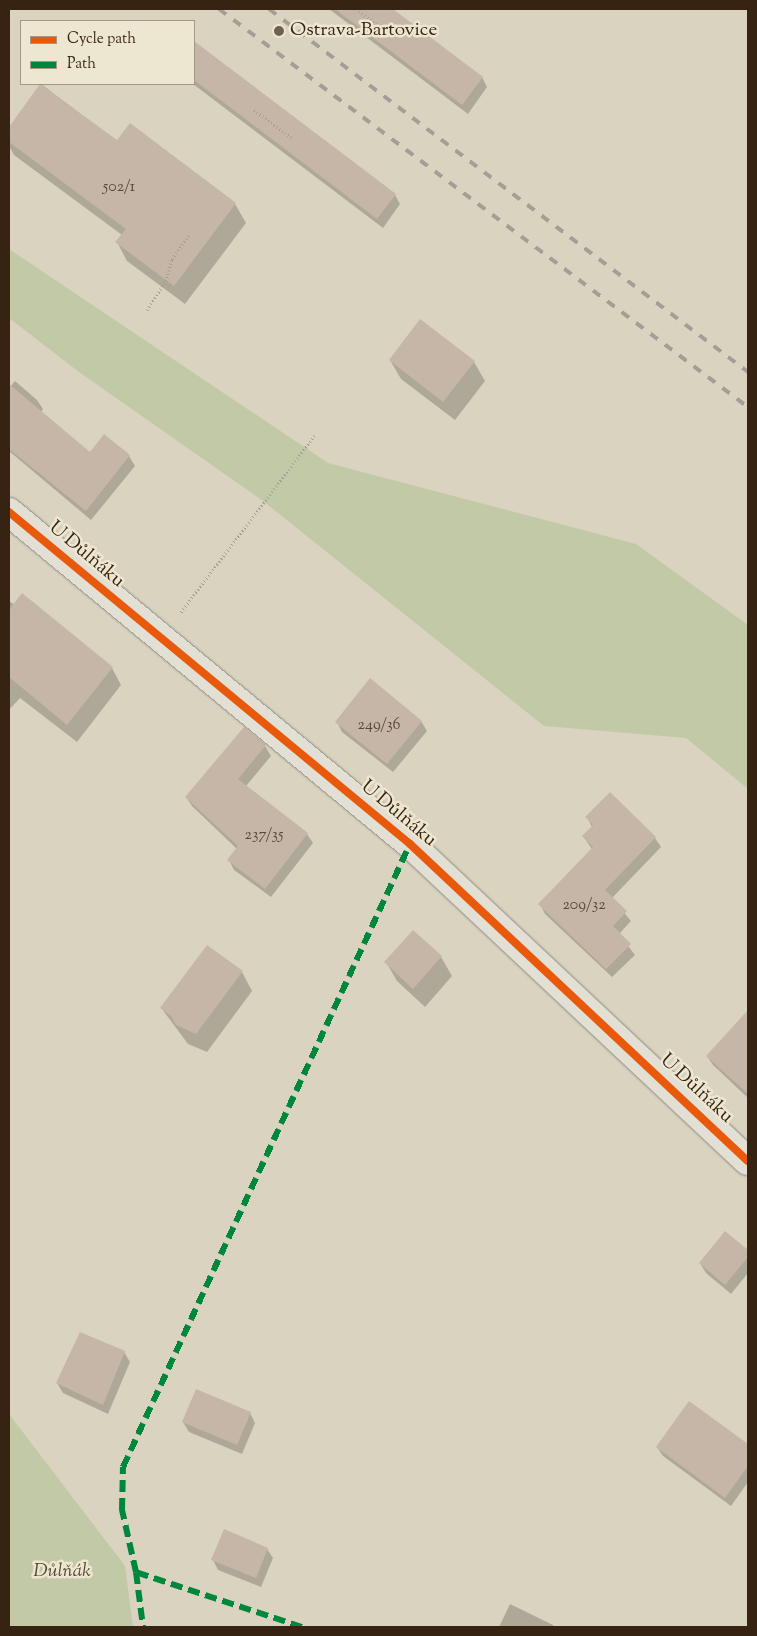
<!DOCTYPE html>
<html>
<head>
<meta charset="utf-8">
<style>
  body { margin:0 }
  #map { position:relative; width:757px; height:1636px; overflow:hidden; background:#dad3c0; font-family:"Sorts Mill Goudy",serif }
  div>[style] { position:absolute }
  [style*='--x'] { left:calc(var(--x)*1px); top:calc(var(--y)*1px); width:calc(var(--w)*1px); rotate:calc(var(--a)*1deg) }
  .green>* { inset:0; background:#c2c9a7 }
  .shadow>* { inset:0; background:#0003 }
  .building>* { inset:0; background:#c6b6a8 }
  .path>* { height:3px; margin-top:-1.5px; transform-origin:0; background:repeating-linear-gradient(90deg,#a49e96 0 1px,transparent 0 3.5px) }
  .roads { filter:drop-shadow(0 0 1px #918a7e) drop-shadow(0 0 1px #918a7e) }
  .street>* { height:28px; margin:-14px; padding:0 14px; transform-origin:14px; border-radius:14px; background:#e2dfd5 }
  .rail>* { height:4px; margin-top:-2px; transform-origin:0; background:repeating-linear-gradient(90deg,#a49e96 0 9px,transparent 0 18px) }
  .quiet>* { height:6px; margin-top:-3px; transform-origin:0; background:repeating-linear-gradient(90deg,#00873e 0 12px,transparent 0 18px) }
  .cycleway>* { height:8px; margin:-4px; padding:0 4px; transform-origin:4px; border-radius:4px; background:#e8590c }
  .dots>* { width:14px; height:14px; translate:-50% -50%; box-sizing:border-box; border:2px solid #ede6d0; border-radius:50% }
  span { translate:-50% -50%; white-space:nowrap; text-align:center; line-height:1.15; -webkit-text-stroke:5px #ede6d0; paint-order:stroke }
  .number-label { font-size:16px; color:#5b4838 }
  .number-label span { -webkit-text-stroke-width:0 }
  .poi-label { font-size:19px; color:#372312 }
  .left { translate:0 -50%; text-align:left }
  .street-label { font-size:19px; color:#372312 }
  .park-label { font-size:19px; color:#554a32; font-style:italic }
  .frame { position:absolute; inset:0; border:10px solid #372312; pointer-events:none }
  .legend { position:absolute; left:20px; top:20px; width:175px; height:65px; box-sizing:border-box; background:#ede6d0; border:1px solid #a49884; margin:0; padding:6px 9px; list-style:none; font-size:15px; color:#372312 }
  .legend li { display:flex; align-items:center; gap:10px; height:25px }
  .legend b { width:25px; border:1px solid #a49884 }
</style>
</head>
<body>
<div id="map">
  <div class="green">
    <div style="clip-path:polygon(9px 249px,328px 463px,636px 544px,748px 625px,748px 789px,686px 738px,544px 726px,263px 501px,79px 372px,9px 318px)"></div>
    <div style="clip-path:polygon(9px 1414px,125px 1566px,133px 1627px,9px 1627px)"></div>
  </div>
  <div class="shadow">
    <div style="clip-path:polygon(329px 9px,391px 9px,482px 77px,487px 87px,468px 114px)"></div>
    <div style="clip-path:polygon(194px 42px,395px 195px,400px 204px,383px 228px,193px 84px)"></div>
    <div style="clip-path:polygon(41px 84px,118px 142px,235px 204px,246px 223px,185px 304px,127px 261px,117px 242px,122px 235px,14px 155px,9px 146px,9px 129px)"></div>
    <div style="clip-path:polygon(421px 321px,474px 362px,485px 381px,455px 420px,401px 379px,390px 360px)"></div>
    <div style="clip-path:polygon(15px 381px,37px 400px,43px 409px,41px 412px,90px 454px,129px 456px,135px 466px,91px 520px,9px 451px,9px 388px)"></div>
    <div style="clip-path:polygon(9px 601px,112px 668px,121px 685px,77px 742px,20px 698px,9px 710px)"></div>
    <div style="clip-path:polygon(421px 721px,427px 731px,393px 772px,342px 732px,337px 722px)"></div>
    <div style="clip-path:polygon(245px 729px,265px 746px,271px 756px,246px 786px,307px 834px,313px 843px,271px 897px,234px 870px,229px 860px,237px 849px,192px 806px,186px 797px)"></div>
    <div style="clip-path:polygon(610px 794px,655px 838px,661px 847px,612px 898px,631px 921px,619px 934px,635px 955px,612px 977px,545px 914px,540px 904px,592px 849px,583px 836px,592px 827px,587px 817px)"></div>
    <div style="clip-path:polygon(413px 932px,441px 957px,452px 976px,425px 1007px,397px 981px,386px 962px)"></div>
    <div style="clip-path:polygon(242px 972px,252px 991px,207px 1052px,188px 1044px,162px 1009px)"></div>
    <div style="clip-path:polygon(739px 1022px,748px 1030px,748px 1098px,713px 1065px,707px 1056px)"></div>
    <div style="clip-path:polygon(725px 1233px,748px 1252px,748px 1273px,731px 1294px,706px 1273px,700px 1263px)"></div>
    <div style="clip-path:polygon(124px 1352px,130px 1362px,108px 1414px,63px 1393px,57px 1383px)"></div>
    <div style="clip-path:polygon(689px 1403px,748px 1446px,748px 1482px,731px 1506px,663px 1456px,657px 1447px)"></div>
    <div style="clip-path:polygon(250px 1413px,255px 1423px,242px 1454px,189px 1432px,183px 1422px)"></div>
    <div style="clip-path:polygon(267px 1549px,273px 1558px,261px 1587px,218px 1570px,213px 1560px)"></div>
    <div style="clip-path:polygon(510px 1604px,553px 1625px,554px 1627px,499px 1627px)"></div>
  </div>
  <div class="building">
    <div style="clip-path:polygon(335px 9px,393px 9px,483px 77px,462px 105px)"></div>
    <div style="clip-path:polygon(194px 41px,396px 194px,377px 219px,194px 80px)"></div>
    <div style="clip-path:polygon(40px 84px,117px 140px,130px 123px,236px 203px,174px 286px,115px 242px,126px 229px,9px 142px,9px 127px)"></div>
    <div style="clip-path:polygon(420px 319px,475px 361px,443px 402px,389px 360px)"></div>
    <div style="clip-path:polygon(9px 384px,90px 452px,104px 434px,130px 455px,86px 511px,9px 449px)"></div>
    <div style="clip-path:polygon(22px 593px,113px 667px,67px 725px,9px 677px,9px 610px)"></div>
    <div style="clip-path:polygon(370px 678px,422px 721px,387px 764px,335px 722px)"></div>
    <div style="clip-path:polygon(244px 727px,266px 745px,238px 779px,308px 833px,265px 889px,227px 860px,238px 846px,185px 797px)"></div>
    <div style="clip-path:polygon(610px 792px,656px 837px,605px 890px,627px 911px,613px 926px,631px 944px,606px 969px,538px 904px,593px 847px,582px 836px,593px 825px,585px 817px)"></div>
    <div style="clip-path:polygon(413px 930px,442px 956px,413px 989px,384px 962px)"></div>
    <div style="clip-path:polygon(207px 945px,243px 971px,196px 1034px,176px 1025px,171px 1016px,160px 1008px)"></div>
    <div style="clip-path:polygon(748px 1010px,748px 1094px,706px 1056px)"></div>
    <div style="clip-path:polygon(725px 1231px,748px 1250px,748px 1257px,725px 1285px,699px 1263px)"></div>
    <div style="clip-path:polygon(80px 1332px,125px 1351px,103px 1405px,56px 1383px)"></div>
    <div style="clip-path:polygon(196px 1389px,251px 1412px,237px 1445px,182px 1422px)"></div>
    <div style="clip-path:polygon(689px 1401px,748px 1444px,748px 1466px,725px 1498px,656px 1447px)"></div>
    <div style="clip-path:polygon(224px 1529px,268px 1548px,256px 1578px,211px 1560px)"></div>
  </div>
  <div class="path">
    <div style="--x:356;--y:9;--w:34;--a:37"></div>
    <div style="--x:254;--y:110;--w:47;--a:36.4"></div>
    <div style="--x:147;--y:310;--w:35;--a:-57"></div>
    <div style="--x:166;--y:281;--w:23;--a:-75"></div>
    <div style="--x:172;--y:259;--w:29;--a:-55"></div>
    <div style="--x:181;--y:612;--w:222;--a:-52.9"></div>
  </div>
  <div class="roads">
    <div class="street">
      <div style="--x:9;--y:512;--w:521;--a:39.62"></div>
      <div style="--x:410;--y:844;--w:463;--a:43.2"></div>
    </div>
  </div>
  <div class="rail">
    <div style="--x:219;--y:9;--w:662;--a:36.96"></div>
    <div style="--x:269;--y:9;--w:601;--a:37.16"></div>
  </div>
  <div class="quiet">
    <div style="--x:136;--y:1572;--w:55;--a:82.7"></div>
    <div style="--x:302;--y:1627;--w:175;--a:-161.7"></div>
    <div style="--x:136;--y:1572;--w:64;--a:-102.7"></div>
    <div style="--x:122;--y:1510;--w:43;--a:-88.7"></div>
    <div style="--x:123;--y:1467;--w:686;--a:-65.27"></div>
  </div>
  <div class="cycleway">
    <div style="--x:9;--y:512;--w:521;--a:39.62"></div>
    <div style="--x:410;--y:844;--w:463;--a:43.2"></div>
  </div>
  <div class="dots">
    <div style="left:279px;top:31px;background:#70614f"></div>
  </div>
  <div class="number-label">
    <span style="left:119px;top:188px">502/1</span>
    <span style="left:379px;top:726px">249/36</span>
    <span style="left:264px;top:836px">237/35</span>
    <span style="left:584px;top:906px">209/32</span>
  </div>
  <div class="poi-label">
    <span class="left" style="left:290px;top:31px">Ostrava-Bartovice</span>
  </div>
  <div class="street-label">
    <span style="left:86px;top:555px;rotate:40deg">U Důlňáku</span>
    <span style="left:398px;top:814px;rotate:40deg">U Důlňáku</span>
    <span style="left:696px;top:1089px;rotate:43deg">U Důlňáku</span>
  </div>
  <div class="park-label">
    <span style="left:62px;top:1572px">Důlňák</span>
  </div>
  <div class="frame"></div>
  <ul class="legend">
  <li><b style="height:6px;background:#e8590c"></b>Cycle path</li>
  <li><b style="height:6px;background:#00873e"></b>Path</li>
  </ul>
</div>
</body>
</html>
